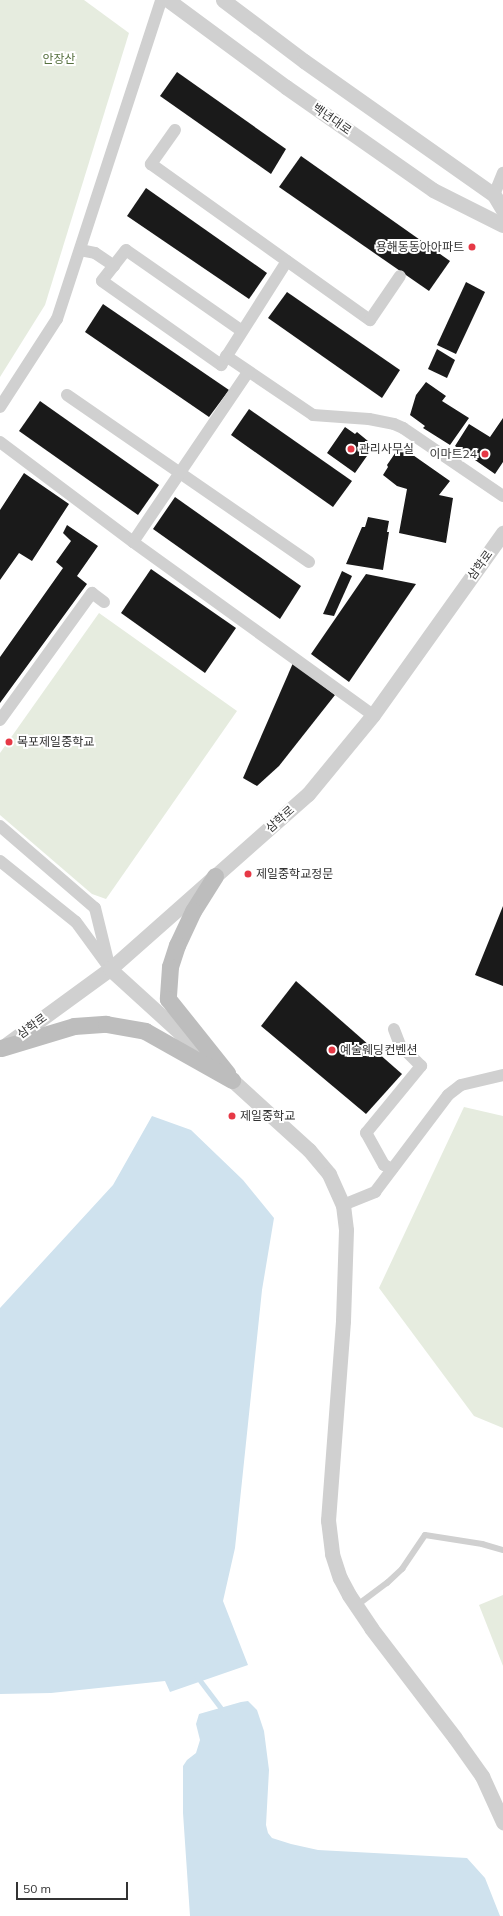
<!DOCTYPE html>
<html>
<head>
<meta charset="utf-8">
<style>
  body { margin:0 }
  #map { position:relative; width:503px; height:1916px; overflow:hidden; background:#fff; font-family:Mulish,"Noto Sans KR",sans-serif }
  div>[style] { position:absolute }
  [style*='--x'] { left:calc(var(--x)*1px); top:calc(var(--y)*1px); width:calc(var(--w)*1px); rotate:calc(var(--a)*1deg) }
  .green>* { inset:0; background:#e6ecdf }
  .water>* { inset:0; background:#cfe2ee }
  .stream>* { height:4.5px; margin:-2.25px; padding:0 2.25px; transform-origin:2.25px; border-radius:2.25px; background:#cfe2ee }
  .building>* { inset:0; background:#1a1a1a }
  .service>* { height:6px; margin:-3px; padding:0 3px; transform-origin:3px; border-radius:3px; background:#d0d0d0 }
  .minor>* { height:12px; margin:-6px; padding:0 6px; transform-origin:6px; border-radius:6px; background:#d0d0d0 }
  .tertiary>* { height:15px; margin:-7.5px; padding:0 7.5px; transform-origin:7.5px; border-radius:7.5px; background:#d0d0d0 }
  .secondary>* { height:17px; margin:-8.5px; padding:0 8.5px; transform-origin:8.5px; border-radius:8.5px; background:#bdbdbd }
  .dots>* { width:11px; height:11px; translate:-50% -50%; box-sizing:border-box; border:2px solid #fff; border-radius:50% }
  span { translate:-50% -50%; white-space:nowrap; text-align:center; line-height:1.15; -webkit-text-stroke:4px #fff; paint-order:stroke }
  .park-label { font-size:12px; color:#56703f }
  .street-label { font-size:12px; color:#333 }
  .poi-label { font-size:12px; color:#333 }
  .right { translate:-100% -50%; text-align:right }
  .left { translate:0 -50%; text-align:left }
  .scale { position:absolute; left:16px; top:1882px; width:112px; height:18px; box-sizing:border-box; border:2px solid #333; border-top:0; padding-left:5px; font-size:12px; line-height:14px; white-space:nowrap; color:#333; -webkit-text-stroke:3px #fff; paint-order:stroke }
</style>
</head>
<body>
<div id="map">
  <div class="green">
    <div style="clip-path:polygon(0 0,84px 0,129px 33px,45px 305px,0 377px)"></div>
    <div style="clip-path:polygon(99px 613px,237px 711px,106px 899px,92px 894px,0 815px,0 753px)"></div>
    <div style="clip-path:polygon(464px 1107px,503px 1116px,503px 1428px,474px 1416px,379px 1288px)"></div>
    <div style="clip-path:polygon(503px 1595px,503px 1666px,479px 1605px)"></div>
  </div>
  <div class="water">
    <div style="clip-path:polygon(152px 1116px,191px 1130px,243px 1180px,274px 1218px,262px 1290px,235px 1548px,223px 1601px,248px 1665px,170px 1692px,165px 1681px,51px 1693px,0 1694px,0 1308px,113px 1185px)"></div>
    <div style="clip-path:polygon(248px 1701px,257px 1710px,264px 1731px,269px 1770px,266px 1825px,268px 1833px,272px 1838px,291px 1844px,318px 1850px,467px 1858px,485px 1878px,500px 1916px,190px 1916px,183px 1813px,183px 1766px,187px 1760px,196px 1753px,200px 1740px,196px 1724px,199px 1714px,241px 1702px)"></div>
  </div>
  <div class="stream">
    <div style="--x:197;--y:1676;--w:40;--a:53"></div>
  </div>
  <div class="building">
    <div style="clip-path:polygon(177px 72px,286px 149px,271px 174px,160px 96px)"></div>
    <div style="clip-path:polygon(301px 156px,450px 261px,429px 291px,279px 187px)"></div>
    <div style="clip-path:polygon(146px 188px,267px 273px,249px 299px,127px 216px)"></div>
    <div style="clip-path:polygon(466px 282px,485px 292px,456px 354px,437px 345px)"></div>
    <div style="clip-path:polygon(287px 292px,400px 370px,382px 398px,268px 318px)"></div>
    <div style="clip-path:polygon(103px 304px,229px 390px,209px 417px,85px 332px)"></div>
    <div style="clip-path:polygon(437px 349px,455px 360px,447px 378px,428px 369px)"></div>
    <div style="clip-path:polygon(426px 382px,446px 396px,442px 401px,469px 418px,450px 445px,423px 428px,425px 426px,410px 415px,416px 395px)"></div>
    <div style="clip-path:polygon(40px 401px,159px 485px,138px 515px,19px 431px)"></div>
    <div style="clip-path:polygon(249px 409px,352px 481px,333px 507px,231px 435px)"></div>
    <div style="clip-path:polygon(503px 418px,503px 462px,495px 474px,455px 446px,469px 424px,490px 437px)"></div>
    <div style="clip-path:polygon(345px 427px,355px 434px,357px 432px,374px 446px,355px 473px,327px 453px)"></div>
    <div style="clip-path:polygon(400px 446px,450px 481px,439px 495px,453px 498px,446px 543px,399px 533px,407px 489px,397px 486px,383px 475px,388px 467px,387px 465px)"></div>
    <div style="clip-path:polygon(24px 473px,69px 504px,32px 561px,19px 553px,0 580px,0 510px)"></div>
    <div style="clip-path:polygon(175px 497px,301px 586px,280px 619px,153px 529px)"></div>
    <div style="clip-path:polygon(368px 517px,389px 521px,387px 532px,389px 532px,383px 570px,346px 564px,362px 527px,365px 527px)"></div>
    <div style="clip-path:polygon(67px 525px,98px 546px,77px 576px,87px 584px,0 703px,0 657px,63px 568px,56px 562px,71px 541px,63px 533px)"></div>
    <div style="clip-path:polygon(151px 569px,236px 628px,205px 673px,121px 613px)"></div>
    <div style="clip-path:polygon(342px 571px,352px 576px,334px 616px,323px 614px)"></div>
    <div style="clip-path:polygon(366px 574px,416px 584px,349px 682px,311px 654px)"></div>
    <div style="clip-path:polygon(293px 663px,335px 695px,279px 766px,257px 786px,243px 778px)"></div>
    <div style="clip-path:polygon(503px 906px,503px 986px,475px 975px)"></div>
    <div style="clip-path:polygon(296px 981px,402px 1074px,366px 1114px,261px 1026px)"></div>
  </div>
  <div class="service">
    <div style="--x:356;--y:1606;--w:39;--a:-37"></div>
    <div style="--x:387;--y:1583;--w:21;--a:-43"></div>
    <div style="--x:402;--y:1569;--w:41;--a:-55.9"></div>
    <div style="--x:425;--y:1535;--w:58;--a:9"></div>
    <div style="--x:482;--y:1544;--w:22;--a:16"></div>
  </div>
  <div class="minor">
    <div style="--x:175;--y:130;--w:42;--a:125.2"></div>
    <div style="--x:151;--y:164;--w:269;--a:35.5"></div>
    <div style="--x:370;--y:320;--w:53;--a:-55.7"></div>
    <div style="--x:494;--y:195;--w:24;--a:-68"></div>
    <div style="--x:80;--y:250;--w:15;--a:11"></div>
    <div style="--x:95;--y:253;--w:23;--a:34"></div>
    <div style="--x:242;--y:331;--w:141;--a:-145.1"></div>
    <div style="--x:126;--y:250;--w:39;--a:128"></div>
    <div style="--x:102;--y:281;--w:146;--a:35.2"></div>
    <div style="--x:221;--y:365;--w:123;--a:-57.6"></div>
    <div style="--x:226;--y:356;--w:105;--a:34.1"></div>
    <div style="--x:313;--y:415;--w:56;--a:4.1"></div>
    <div style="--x:369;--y:419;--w:25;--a:11"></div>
    <div style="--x:394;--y:424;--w:10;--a:24"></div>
    <div style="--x:403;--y:428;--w:121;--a:34.2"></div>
    <div style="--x:67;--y:395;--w:294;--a:34.6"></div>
    <div style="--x:0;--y:407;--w:105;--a:-57.1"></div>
    <div style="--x:57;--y:319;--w:336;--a:-71.9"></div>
    <div style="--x:0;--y:442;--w:166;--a:36.9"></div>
    <div style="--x:133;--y:542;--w:296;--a:35.8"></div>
    <div style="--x:133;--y:542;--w:205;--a:-55.9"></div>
    <div style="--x:0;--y:720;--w:157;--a:-54.1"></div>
    <div style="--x:92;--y:593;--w:15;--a:37"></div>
    <div style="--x:0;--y:826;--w:125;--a:40.8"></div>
    <div style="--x:95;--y:908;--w:63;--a:76.2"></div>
    <div style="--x:0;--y:861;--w:97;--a:38.8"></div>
    <div style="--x:76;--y:922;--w:51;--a:53.8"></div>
    <div style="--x:392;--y:1169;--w:9;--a:-153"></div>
    <div style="--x:384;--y:1165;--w:37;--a:-119"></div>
    <div style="--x:366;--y:1133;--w:87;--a:-50.6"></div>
    <div style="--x:421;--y:1066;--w:30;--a:-135"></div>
    <div style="--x:400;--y:1045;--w:17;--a:-111"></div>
    <div style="--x:343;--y:1205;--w:35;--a:-22"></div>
    <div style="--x:375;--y:1192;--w:121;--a:-53"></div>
    <div style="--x:448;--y:1095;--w:16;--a:-38"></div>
    <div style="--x:461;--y:1085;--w:43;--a:-13.4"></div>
  </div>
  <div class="tertiary">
    <div style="--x:168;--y:0;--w:147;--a:36.4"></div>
    <div style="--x:286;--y:87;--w:179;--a:35"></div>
    <div style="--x:433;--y:190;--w:78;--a:26.6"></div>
    <div style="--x:223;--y:0;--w:101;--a:37"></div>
    <div style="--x:304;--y:61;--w:232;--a:35.2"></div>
    <div style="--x:494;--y:195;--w:17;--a:59"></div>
    <div style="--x:110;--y:969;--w:269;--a:42.3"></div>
    <div style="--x:309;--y:1150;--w:31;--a:50"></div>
    <div style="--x:329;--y:1174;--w:34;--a:66"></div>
    <div style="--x:343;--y:1205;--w:25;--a:83"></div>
    <div style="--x:346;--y:1230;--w:91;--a:91.9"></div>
    <div style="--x:343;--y:1321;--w:200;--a:94.3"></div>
    <div style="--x:328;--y:1520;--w:34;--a:83"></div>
    <div style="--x:332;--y:1554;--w:25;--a:72"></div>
    <div style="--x:340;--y:1578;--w:19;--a:62"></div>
    <div style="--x:349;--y:1595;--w:40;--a:56"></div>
    <div style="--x:371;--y:1628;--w:138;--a:52.6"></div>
    <div style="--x:455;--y:1738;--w:47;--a:54.6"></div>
    <div style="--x:482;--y:1776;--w:51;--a:65.5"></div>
    <div style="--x:7;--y:1044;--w:127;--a:-36.1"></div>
    <div style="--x:110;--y:969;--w:264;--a:-41.5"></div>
    <div style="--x:308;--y:794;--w:102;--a:-50.6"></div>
    <div style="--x:373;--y:715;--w:224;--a:-54.5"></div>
  </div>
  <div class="secondary">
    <div style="--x:215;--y:876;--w:41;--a:122.2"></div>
    <div style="--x:193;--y:911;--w:38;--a:115"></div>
    <div style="--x:177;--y:945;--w:23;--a:108"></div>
    <div style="--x:170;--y:967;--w:32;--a:94"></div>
    <div style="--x:168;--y:999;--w:95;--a:51.4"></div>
    <div style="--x:1;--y:1048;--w:76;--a:-16.8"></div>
    <div style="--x:74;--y:1026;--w:32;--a:-4"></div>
    <div style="--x:106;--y:1024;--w:40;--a:10"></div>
    <div style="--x:145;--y:1031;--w:100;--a:29.4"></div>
  </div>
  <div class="dots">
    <div style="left:472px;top:247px;background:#e63946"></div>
    <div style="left:351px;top:449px;background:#e63946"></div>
    <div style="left:485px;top:454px;background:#e63946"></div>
    <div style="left:9px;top:742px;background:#e63946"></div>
    <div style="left:248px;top:874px;background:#e63946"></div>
    <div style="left:332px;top:1050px;background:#e63946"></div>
    <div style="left:232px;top:1116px;background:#e63946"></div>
  </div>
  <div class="park-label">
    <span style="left:59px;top:59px">안장산</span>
  </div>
  <div class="street-label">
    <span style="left:332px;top:119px;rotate:35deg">백년대로</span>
    <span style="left:480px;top:565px;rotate:-54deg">삼학로</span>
    <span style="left:280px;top:819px;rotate:-41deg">삼학로</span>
    <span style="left:32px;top:1026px;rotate:-36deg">삼학로</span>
  </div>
  <div class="poi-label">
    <span class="right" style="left:464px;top:247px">용해동동아아파트</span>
    <span class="left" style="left:359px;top:449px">관리사무실</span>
    <span class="right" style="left:477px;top:454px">이마트24</span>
    <span class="left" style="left:17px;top:742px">목포제일중학교</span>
    <span class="left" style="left:256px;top:874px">제일중학교정문</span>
    <span class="left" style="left:340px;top:1050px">예술웨딩컨벤션</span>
    <span class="left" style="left:240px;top:1116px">제일중학교</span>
  </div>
  <div class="scale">50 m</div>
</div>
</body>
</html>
